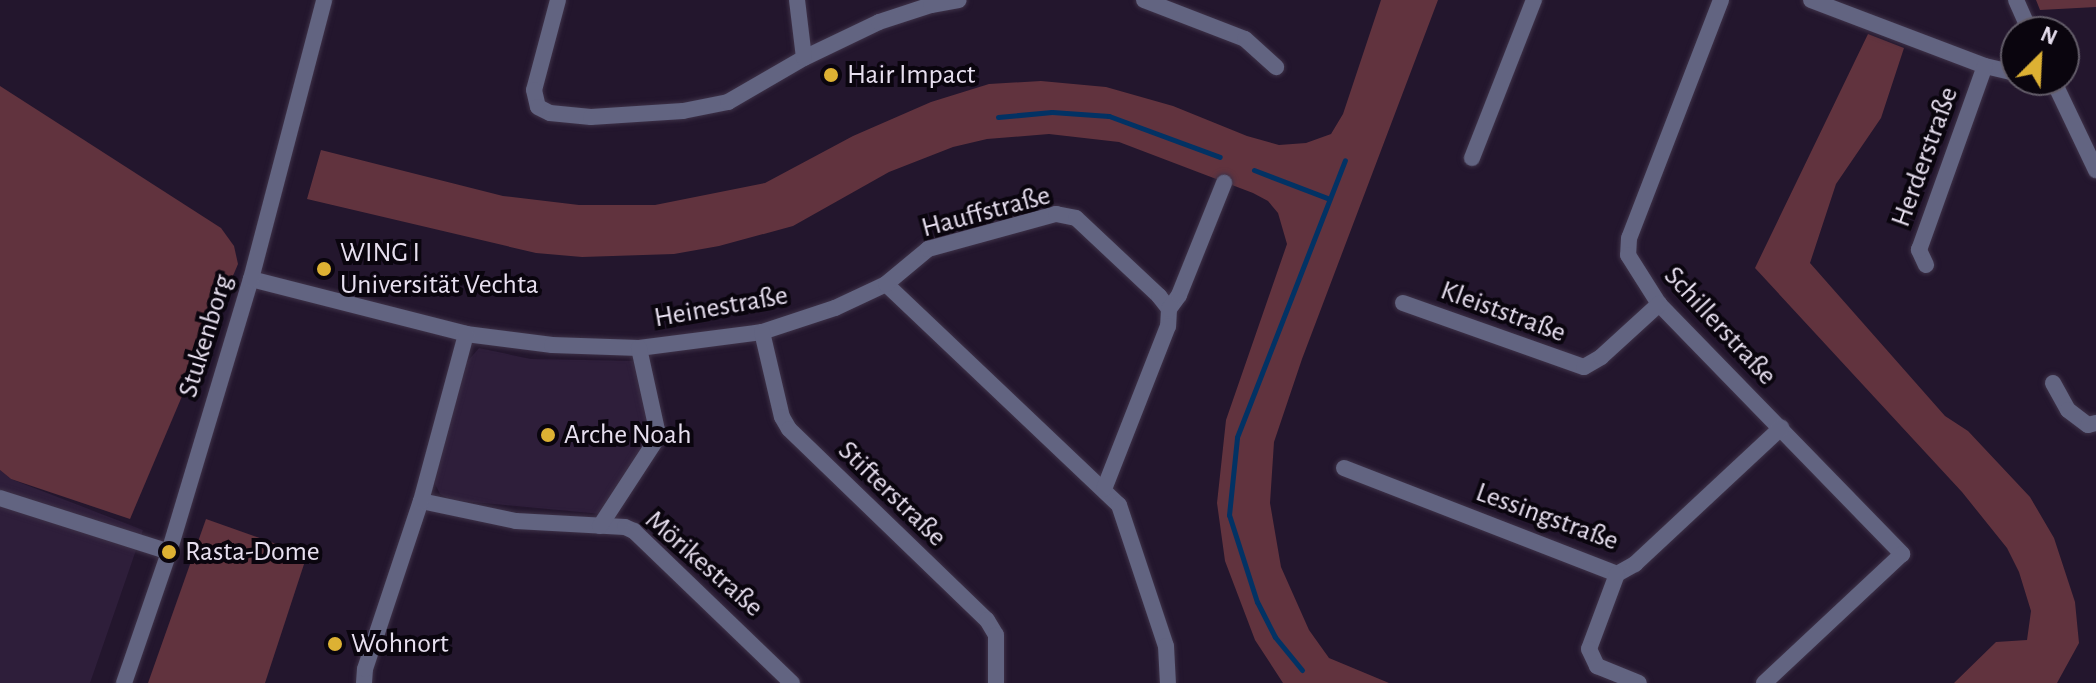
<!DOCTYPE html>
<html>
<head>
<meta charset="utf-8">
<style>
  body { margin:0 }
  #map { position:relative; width:2096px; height:683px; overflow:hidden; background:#23162d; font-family:"Alegreya Sans",sans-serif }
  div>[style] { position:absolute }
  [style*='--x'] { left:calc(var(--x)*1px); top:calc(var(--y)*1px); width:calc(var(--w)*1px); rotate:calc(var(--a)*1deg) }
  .built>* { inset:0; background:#2e1e3a }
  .green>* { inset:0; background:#61333e }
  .stream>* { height:5px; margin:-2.5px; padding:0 2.5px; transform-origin:2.5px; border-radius:2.5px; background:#023264 }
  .roads { filter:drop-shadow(0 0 2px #3e3248) drop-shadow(0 0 2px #3e3248) }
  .minor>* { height:16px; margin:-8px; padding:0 8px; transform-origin:8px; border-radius:8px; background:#626481 }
  .tertiary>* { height:16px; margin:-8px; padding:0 8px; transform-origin:8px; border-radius:8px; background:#626481 }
  .dots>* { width:22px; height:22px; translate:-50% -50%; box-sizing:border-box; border:4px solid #0a050e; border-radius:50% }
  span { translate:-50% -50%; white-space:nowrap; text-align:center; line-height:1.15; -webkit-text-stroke:8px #0a050e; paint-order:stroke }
  .poi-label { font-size:28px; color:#e7dfef }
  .left { translate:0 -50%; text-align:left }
  .street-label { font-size:28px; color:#e7dfef }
  .north { position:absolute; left:2000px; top:16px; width:80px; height:80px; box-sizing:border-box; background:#0a050e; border:2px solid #625c68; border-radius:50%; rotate:24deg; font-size:22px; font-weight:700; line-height:32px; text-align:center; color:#e7dfef }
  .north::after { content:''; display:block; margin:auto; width:28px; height:36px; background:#ddb133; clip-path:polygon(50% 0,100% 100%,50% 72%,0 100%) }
</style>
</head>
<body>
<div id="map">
  <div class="built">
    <div style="clip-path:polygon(479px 348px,531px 359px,637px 361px,653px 427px,647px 444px,601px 514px,451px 500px,440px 494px,435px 484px,435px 472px,466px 363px)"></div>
    <div style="clip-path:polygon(0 470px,11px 479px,143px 530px,90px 683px,0 683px)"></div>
  </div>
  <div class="green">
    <div style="clip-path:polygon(1381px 0,1438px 0,1302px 359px,1274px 442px,1270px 503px,1281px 567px,1309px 630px,1329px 658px,1389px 683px,1283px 683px,1255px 640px,1225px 561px,1217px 503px,1226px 420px,1287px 244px,1278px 213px,1268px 201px,1253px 193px,1119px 142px,1049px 134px,987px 139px,953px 147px,889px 172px,793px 226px,719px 246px,674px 254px,582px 257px,536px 253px,307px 199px,321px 150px,503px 196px,579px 205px,655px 205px,765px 183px,853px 136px,931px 102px,989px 84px,1041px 81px,1106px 87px,1173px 106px,1247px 136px,1279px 145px,1306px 143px,1331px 134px,1343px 114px)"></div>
    <div style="clip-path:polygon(2036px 0,2096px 0,2096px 7px,2040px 10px)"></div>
    <div style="clip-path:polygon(1868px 34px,1904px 48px,1881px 118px,1836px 184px,1810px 263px,1945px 416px,1968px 431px,2030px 497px,2054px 538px,2075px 602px,2079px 643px,2057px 683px,1954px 683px,1996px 642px,2027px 640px,2031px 611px,2019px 572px,2007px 548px,1962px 492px,1755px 268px)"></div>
    <div style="clip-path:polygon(0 86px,221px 228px,234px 246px,238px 264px,130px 519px,11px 479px,0 470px)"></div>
    <div style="clip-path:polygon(206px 519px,307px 555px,265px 683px,148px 683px)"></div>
  </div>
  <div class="stream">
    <div style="--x:998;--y:117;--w:54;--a:-5.3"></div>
    <div style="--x:1052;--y:112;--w:57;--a:4"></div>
    <div style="--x:1109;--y:116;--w:118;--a:20.3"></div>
    <div style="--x:1254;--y:170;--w:78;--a:21"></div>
    <div style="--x:1302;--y:670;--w:43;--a:-129.3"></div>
    <div style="--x:1275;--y:637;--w:39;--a:-117"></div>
    <div style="--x:1257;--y:602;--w:91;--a:-107.8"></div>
    <div style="--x:1229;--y:515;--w:78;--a:-84.1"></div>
    <div style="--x:1237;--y:437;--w:297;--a:-68.7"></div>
  </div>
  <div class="roads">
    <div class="minor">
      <div style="--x:558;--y:0;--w:93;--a:104.9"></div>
      <div style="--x:534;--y:90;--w:17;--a:77"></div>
      <div style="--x:538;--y:107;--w:13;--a:27"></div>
      <div style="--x:550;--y:113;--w:41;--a:5.6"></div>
      <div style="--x:591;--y:117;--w:92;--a:-3.7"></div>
      <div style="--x:683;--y:111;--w:46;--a:-11.3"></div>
      <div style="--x:728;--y:102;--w:88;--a:-30.1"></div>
      <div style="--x:804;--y:58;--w:83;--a:-25.6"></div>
      <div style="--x:879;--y:22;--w:55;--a:-18.1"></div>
      <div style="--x:931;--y:5;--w:28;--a:-10"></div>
      <div style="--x:797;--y:0;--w:58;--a:83.1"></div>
      <div style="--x:1144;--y:0;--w:108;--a:21.1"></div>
      <div style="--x:1245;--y:39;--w:42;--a:42.1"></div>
      <div style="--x:1721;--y:0;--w:255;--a:111.1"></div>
      <div style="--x:1629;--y:238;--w:17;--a:93"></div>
      <div style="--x:1628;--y:255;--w:58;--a:57.7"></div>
      <div style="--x:1659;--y:304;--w:349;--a:45.8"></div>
      <div style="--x:1902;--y:554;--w:189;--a:136.9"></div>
      <div style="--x:1811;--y:0;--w:186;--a:20.8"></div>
      <div style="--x:1985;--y:66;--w:32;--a:13"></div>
      <div style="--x:2016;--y:0;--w:35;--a:66"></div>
      <div style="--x:2053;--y:80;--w:100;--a:64.5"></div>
      <div style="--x:1472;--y:158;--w:170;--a:-68.6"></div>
      <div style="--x:1926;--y:265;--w:17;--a:-115"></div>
      <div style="--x:1919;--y:250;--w:195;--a:-70.3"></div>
      <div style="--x:251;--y:279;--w:222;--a:14.3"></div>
      <div style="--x:466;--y:334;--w:87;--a:7.3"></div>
      <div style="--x:552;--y:345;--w:87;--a:2"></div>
      <div style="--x:639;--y:348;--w:124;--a:-7.4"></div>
      <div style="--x:762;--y:332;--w:77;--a:-18.2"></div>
      <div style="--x:835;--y:308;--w:56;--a:-25.2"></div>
      <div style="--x:886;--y:284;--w:321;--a:43.5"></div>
      <div style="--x:1119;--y:505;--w:149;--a:71.6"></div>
      <div style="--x:1166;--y:646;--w:37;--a:87"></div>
      <div style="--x:886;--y:284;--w:55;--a:-39.8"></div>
      <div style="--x:928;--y:249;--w:133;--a:-15.3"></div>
      <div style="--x:1056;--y:214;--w:20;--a:11"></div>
      <div style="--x:1076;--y:218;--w:114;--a:43.2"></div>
      <div style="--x:1159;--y:296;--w:16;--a:52"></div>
      <div style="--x:1169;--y:309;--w:17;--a:93"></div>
      <div style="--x:1168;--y:326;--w:175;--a:111.4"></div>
      <div style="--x:1403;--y:303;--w:192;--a:19.5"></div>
      <div style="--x:1584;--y:367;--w:20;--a:-30"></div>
      <div style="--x:1601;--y:357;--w:79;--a:-42.4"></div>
      <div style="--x:1169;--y:309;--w:17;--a:-54"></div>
      <div style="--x:1179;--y:295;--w:121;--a:-68.1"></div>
      <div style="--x:762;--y:332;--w:87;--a:76.8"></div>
      <div style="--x:782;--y:417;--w:14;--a:60"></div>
      <div style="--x:789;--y:429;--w:275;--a:44"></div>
      <div style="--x:987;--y:620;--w:17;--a:59"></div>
      <div style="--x:996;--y:635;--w:48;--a:90"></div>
      <div style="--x:2053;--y:383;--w:31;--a:61"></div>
      <div style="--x:2068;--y:410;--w:25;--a:37"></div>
      <div style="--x:2088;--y:425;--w:8;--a:-14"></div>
      <div style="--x:1344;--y:468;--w:293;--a:21.2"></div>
      <div style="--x:1617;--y:574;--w:21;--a:-29"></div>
      <div style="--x:1635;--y:564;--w:200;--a:-43"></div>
      <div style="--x:0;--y:498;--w:177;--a:17.7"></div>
      <div style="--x:421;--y:501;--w:97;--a:11.9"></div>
      <div style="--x:516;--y:521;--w:109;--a:3.2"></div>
      <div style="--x:625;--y:527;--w:10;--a:24"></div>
      <div style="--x:634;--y:531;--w:219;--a:43.9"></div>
      <div style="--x:600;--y:526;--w:103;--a:-56.9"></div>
      <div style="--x:656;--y:440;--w:10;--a:-84"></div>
      <div style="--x:657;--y:430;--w:84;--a:-102.4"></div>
      <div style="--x:1617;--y:574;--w:80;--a:110.5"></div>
      <div style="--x:1589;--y:649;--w:19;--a:65"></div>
      <div style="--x:1597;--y:666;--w:45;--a:22"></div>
      <div style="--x:364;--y:683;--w:14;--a:-86"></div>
      <div style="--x:365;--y:669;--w:177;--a:-71.6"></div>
      <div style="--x:421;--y:501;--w:173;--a:-74.9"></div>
    </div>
    <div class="tertiary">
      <div style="--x:124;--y:683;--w:139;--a:-71"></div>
      <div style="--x:169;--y:552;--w:285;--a:-73.3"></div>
      <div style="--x:251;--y:279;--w:288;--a:-75.3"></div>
    </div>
  </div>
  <div class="dots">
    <div style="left:831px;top:75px;background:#ddb133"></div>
    <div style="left:324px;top:269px;background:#ddb133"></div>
    <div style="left:548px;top:435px;background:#ddb133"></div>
    <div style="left:169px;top:552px;background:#ddb133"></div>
    <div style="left:335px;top:644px;background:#ddb133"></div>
  </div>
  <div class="poi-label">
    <span class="left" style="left:847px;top:75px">Hair Impact</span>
    <span class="left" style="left:340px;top:269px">WING I<br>Universität Vechta</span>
    <span class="left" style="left:564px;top:435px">Arche Noah</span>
    <span class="left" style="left:185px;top:552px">Rasta-Dome</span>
    <span class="left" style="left:351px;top:644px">Wohnort</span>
  </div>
  <div class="street-label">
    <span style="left:1925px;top:157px;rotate:-70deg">Herderstraße</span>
    <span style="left:986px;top:212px;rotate:-15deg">Hauffstraße</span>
    <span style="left:721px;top:307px;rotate:-10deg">Heinestraße</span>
    <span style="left:1503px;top:312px;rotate:20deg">Kleiststraße</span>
    <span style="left:1720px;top:326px;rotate:47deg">Schillerstraße</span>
    <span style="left:206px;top:336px;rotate:-73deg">Stukenborg</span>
    <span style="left:892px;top:494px;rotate:44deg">Stifterstraße</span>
    <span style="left:1547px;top:517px;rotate:20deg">Lessingstraße</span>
    <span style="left:704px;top:564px;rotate:41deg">Mörikestraße</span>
  </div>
  <div class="north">N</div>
</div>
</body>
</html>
